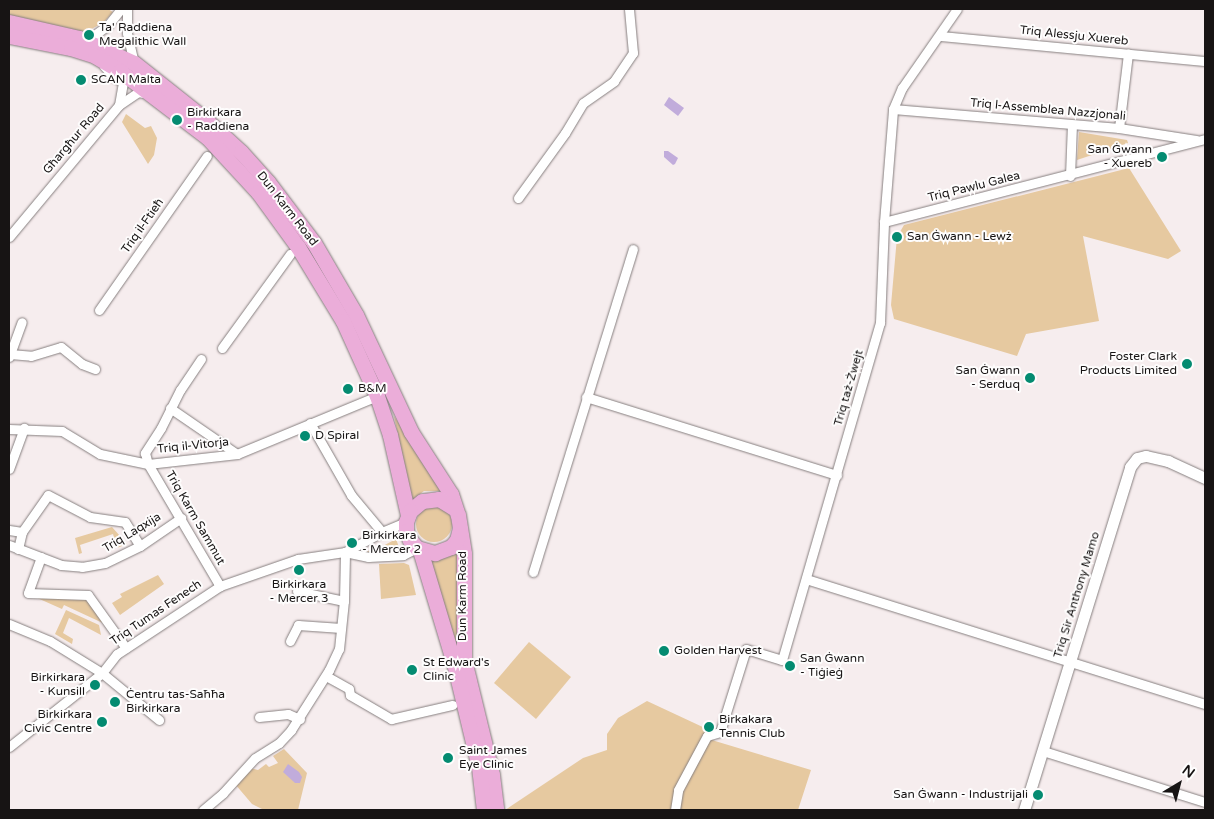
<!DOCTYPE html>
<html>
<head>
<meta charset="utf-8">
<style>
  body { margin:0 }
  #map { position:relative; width:1214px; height:819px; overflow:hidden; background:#f6edee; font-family:"Varela Round",sans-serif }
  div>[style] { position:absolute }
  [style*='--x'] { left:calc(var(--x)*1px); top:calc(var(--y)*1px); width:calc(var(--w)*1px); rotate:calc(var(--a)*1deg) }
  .green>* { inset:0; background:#e6c9a0 }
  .round { border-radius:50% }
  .water>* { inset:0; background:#c1acdb }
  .roads { filter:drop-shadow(0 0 1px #867f7f) drop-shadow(0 0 1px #867f7f) }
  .street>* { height:9px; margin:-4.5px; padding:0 4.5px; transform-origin:4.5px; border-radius:4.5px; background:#fff }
  .secondary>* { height:11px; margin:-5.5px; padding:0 5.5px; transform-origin:5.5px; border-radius:5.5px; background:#fff }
  .highway>* { height:15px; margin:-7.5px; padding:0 7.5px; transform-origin:7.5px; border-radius:7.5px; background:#ebadd9 }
  .dots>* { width:14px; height:14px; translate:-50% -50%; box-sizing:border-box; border:2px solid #fefdfd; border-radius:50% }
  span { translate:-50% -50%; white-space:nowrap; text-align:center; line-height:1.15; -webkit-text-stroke:4px #fefdfd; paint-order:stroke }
  .poi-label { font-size:12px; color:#171414 }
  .left { translate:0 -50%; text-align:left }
  .right { translate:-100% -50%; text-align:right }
  .street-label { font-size:12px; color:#171414 }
  .frame { position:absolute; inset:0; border:10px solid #171414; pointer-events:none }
  .north { position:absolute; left:1154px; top:759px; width:50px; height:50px; -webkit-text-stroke:4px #fefdfd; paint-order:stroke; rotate:37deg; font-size:14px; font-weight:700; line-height:20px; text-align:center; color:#171414 }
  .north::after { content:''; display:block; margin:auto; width:18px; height:22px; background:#171414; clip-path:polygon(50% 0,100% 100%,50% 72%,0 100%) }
</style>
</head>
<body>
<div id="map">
  <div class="green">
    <div style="clip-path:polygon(9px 9px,108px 9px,113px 12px,104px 22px,88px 31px,75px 31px,9px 16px)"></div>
    <div style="clip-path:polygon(126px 114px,145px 128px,151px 126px,157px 138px,154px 155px,148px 164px,122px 122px)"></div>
    <div style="clip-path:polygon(1079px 132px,1127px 140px,1128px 143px,1077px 160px)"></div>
    <div style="clip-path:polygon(1129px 168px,1181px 251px,1168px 259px,1083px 236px,1099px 321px,1026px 334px,1017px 356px,894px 319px,891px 305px,897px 237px,904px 225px)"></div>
    <div style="clip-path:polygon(394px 416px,443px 491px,424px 491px,412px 500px)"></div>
    <div class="round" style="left:416px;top:506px;width:36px;height:36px"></div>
    <div style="clip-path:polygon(112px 527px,127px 544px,117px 548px,113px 534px,80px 545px,82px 553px,79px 554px,75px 538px)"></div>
    <div style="clip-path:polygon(396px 539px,400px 550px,365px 552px,381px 547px)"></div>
    <div style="clip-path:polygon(457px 549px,460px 666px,429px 558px)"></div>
    <div style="clip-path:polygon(404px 563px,409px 565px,416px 595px,381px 599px,379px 564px)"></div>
    <div style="clip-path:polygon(158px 575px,164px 584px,120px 615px,112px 603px,122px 597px,120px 594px)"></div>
    <div style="clip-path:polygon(35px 597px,87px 597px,107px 625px,64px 605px,62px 609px)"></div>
    <div style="clip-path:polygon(66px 610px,99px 625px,101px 635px,69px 618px,63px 633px,73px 639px,72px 644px,55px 634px)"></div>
    <div style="clip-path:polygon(529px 642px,571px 677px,536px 719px,494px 683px)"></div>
    <div style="clip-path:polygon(647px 701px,707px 729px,705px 736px,715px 741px,811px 770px,798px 810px,505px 810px,583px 758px,607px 750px,607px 734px,618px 718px)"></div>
    <div style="clip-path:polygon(284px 749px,307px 773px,298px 810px,264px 810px,252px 804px,235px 784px,250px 768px,258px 770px,266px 764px,269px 767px,278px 763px,273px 756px)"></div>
  </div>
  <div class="water">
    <div style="clip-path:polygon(669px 97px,684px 108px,678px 116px,664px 105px)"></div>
    <div style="clip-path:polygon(664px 151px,668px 151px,678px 158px,675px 164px,673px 165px,664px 157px)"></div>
    <div style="clip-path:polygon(288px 764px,299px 772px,302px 777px,300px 783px,295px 783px,283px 772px)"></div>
  </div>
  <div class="roads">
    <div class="street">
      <div style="--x:127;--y:9;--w:24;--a:90"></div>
      <div style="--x:127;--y:33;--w:31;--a:77"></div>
      <div style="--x:940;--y:36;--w:266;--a:5.4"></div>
      <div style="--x:81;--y:37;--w:12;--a:-5"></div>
      <div style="--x:93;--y:36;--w:19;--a:-36"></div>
      <div style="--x:108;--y:25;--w:21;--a:-51"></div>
      <div style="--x:119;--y:105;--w:23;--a:-34"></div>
      <div style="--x:138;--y:92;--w:10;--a:11"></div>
      <div style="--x:893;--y:109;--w:227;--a:4.8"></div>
      <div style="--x:1119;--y:128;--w:78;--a:8.9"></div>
      <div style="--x:1119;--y:128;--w:75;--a:-83.1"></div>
      <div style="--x:1070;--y:176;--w:51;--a:-87.8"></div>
      <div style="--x:518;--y:198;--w:80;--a:-54.1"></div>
      <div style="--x:565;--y:133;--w:35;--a:-59"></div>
      <div style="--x:583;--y:103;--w:38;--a:-35"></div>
      <div style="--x:614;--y:81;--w:34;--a:-56"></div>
      <div style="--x:633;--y:53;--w:44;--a:-95.2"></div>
      <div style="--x:884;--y:222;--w:332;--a:-14.5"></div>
      <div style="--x:9;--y:237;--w:172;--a:-50.2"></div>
      <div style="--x:119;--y:105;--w:23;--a:-80"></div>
      <div style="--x:123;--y:82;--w:9;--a:-153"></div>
      <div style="--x:115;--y:78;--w:16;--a:-133"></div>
      <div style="--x:99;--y:310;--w:188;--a:-55"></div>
      <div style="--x:222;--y:348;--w:116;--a:-54.1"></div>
      <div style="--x:10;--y:354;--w:21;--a:5"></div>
      <div style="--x:31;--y:356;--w:31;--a:-17"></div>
      <div style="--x:61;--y:347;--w:27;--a:39"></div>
      <div style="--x:82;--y:364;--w:14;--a:21"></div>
      <div style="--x:9;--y:357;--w:37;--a:-70"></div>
      <div style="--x:201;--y:359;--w:37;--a:124"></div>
      <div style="--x:180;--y:390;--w:42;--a:116.6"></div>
      <div style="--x:161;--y:428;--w:30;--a:123"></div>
      <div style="--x:145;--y:453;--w:11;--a:75"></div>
      <div style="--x:148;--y:464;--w:142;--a:59.5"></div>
      <div style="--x:586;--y:397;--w:263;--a:17.3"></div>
      <div style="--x:170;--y:408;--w:81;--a:34.5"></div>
      <div style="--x:310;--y:423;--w:83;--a:60.3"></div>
      <div style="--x:351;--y:495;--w:48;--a:50"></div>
      <div style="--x:9;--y:429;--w:53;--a:2.2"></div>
      <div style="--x:62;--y:431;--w:44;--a:31.2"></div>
      <div style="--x:100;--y:454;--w:49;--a:11.8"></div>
      <div style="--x:148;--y:464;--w:90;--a:-6.4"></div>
      <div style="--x:237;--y:454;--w:152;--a:-22.5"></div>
      <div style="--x:9;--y:469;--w:44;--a:-69.9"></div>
      <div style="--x:9;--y:530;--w:13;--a:9"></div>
      <div style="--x:9;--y:545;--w:56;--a:21"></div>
      <div style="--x:61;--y:565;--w:21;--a:5"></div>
      <div style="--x:82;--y:567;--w:23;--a:-10"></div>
      <div style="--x:105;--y:563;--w:39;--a:-26"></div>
      <div style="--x:140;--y:546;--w:50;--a:-34.3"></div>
      <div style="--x:18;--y:549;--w:17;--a:-77"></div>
      <div style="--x:22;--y:532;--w:45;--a:-54.9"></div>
      <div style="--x:48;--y:495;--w:47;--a:27.6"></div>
      <div style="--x:90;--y:517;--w:35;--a:8"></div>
      <div style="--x:125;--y:522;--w:28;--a:58"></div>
      <div style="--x:345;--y:552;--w:42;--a:-28.4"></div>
      <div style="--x:382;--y:532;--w:26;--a:-23"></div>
      <div style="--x:41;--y:557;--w:38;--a:110"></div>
      <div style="--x:28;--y:593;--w:60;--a:1.9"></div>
      <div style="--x:88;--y:595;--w:65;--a:54.4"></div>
      <div style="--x:533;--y:572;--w:338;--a:-72.8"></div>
      <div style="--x:806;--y:579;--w:418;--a:17.4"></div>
      <div style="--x:297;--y:591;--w:48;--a:12"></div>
      <div style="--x:9;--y:624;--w:44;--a:22.5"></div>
      <div style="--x:50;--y:641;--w:61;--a:31.6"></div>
      <div style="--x:102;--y:673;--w:74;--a:39.5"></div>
      <div style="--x:290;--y:641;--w:18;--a:-63"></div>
      <div style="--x:298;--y:625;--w:43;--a:4"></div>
      <div style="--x:326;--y:676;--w:26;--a:29"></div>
      <div style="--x:349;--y:689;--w:6;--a:81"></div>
      <div style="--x:350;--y:695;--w:48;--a:30.3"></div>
      <div style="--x:391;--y:719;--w:63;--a:-12.9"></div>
      <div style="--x:259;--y:717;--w:29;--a:-6"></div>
      <div style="--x:288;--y:714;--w:13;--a:23"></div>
      <div style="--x:9;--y:747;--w:119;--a:-38.5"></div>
      <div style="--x:102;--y:673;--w:24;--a:-52"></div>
      <div style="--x:117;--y:654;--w:123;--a:-33.4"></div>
      <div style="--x:220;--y:586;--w:83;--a:-19.1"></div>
      <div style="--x:298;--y:559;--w:48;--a:-8.5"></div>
      <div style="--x:345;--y:552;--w:24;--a:12"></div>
      <div style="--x:368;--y:557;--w:35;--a:-3"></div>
      <div style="--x:403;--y:555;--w:16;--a:-27"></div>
      <div style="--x:1043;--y:751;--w:170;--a:17.5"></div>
      <div style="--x:203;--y:810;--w:26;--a:-40"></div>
      <div style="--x:223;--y:793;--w:47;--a:-47.6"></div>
      <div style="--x:255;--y:758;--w:28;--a:-32"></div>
      <div style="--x:279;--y:743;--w:18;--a:-47"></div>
      <div style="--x:291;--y:730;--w:71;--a:-57.7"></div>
      <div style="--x:329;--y:670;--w:23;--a:-65"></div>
      <div style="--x:339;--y:649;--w:48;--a:-84.1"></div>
      <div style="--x:344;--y:601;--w:49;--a:-88.8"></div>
      <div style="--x:675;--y:810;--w:20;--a:-81"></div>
      <div style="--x:678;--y:790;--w:61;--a:-61.8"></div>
      <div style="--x:707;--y:736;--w:14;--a:-17"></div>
      <div style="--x:720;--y:732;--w:87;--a:-72.6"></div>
      <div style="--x:746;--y:649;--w:38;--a:17"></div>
      <div style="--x:782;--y:660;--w:351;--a:-73.8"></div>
      <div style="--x:880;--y:323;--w:101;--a:-87.7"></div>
      <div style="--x:884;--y:222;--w:113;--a:-85.4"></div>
      <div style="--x:893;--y:109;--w:23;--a:-67"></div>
      <div style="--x:902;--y:88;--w:96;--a:-55.2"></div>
    </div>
    <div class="secondary">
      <div style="--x:1024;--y:810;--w:359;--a:-72.8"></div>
      <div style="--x:1130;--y:467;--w:11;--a:-52"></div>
      <div style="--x:1137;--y:458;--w:9;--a:-13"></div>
      <div style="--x:1146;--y:456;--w:23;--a:13"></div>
      <div style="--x:1168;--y:461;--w:41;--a:24.7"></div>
    </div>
    <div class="highway">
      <div style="--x:9;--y:22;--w:72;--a:12.9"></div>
      <div style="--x:79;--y:38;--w:60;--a:24.4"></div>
      <div style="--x:134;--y:63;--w:92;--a:38.4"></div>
      <div style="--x:206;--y:120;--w:47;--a:42.4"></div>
      <div style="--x:241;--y:152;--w:40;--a:48"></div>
      <div style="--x:268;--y:182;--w:76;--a:53"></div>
      <div style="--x:314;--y:243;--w:83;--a:59.7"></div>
      <div style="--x:356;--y:315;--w:129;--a:64.8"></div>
      <div style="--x:411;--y:432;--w:74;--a:57.2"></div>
      <div style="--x:451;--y:494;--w:22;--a:72"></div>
      <div style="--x:458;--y:515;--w:39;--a:81"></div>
      <div style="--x:464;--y:554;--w:106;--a:90"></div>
      <div style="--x:464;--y:660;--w:118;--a:76.3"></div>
      <div style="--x:492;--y:775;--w:35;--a:83"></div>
      <div style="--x:9;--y:36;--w:63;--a:11"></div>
      <div style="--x:71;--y:48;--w:25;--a:18"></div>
      <div style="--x:95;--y:56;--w:29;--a:31"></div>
      <div style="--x:120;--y:71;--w:109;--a:37.2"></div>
      <div style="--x:207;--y:137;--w:75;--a:47.2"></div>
      <div style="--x:258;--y:192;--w:68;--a:54"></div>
      <div style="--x:298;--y:247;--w:87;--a:58.7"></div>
      <div style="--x:343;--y:321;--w:82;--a:65.6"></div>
      <div style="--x:377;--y:396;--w:41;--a:71.6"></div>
      <div style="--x:390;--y:435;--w:82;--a:77.3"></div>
      <div style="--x:455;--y:509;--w:19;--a:-148"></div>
      <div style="--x:439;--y:499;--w:17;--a:173"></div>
      <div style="--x:422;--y:501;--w:16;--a:140"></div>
      <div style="--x:410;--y:511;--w:12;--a:110"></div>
      <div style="--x:406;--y:522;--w:9;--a:90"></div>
      <div style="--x:406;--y:531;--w:10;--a:66"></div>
      <div style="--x:410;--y:540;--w:11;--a:49"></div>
      <div style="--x:417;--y:548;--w:19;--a:16"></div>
      <div style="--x:435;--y:553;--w:17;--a:-21"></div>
      <div style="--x:451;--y:547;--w:9;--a:-49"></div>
      <div style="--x:457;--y:540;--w:12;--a:-76"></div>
      <div style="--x:420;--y:550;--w:118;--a:73.3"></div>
      <div style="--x:454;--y:663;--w:107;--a:76.5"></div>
      <div style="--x:479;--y:767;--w:43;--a:83.4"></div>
    </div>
  </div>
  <div class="dots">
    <div style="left:89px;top:35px;background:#048b71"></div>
    <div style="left:81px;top:80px;background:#048b71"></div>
    <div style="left:177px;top:120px;background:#048b71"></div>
    <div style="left:1162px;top:157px;background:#048b71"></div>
    <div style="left:897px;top:237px;background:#048b71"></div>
    <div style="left:1187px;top:364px;background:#048b71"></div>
    <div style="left:1030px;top:378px;background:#048b71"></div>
    <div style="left:348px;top:389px;background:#048b71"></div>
    <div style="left:305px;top:436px;background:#048b71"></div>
    <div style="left:352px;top:543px;background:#048b71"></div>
    <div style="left:299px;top:570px;background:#048b71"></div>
    <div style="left:664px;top:651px;background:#048b71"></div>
    <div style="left:790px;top:666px;background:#048b71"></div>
    <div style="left:412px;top:670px;background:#048b71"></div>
    <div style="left:95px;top:685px;background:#048b71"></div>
    <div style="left:115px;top:702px;background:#048b71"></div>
    <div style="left:102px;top:722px;background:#048b71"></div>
    <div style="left:709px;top:727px;background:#048b71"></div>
    <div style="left:448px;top:758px;background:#048b71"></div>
    <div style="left:1038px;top:795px;background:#048b71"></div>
  </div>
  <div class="poi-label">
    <span class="left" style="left:99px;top:35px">Ta' Raddiena<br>Megalithic Wall</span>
    <span class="left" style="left:91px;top:80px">SCAN Malta</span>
    <span class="left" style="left:187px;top:120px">Birkirkara<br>- Raddiena</span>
    <span class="right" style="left:1152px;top:157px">San Ġwann<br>- Xuereb</span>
    <span class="left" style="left:907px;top:237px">San Ġwann - Lewż</span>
    <span class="right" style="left:1177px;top:364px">Foster Clark<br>Products Limited</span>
    <span class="right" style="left:1020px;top:378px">San Ġwann<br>- Serduq</span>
    <span class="left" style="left:358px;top:389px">B&amp;M</span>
    <span class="left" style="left:315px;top:436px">D Spiral</span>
    <span class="left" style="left:362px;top:543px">Birkirkara<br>- Mercer 2</span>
    <span style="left:299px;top:592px">Birkirkara<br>- Mercer 3</span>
    <span class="left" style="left:674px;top:651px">Golden Harvest</span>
    <span class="left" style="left:800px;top:666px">San Ġwann<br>- Tiġieġ</span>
    <span class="left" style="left:423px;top:670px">St Edward's<br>Clinic</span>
    <span class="right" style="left:85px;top:685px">Birkirkara<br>- Kunsill</span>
    <span class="left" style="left:126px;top:702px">Ċentru tas-Saħħa<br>Birkirkara</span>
    <span class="right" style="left:92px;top:722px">Birkirkara<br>Civic Centre</span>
    <span class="left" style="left:719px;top:727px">Birkakara<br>Tennis Club</span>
    <span class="left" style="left:459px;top:758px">Saint James<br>Eye Clinic</span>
    <span class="right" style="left:1028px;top:795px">San Ġwann - Industrijali</span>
  </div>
  <div class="street-label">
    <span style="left:1074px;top:36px;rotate:6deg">Triq Alessju Xuereb</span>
    <span style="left:1048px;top:110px;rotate:5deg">Triq l-Assemblea Nazzjonali</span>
    <span style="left:74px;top:139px;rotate:-50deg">Għargħur Road</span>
    <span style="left:974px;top:187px;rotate:-14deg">Triq Pawlu Galea</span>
    <span style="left:287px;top:209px;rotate:52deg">Dun Karm Road</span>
    <span style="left:143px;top:226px;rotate:-55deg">Triq il-Ftieħ</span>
    <span style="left:849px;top:388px;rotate:-74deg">Triq taż-Żwejt</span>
    <span style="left:193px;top:446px;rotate:-6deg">Triq il-Vitorja</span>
    <span style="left:195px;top:518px;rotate:60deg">Triq Karm Sammut</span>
    <span style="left:132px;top:533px;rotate:-31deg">Triq Laqxija</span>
    <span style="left:1077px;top:595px;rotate:-73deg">Triq Sir Anthony Mamo</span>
    <span style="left:463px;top:596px;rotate:-90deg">Dun Karm Road</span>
    <span style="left:156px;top:613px;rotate:-34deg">Triq Tumas Fenech</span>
  </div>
  <div class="frame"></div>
  <div class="north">N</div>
</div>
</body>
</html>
